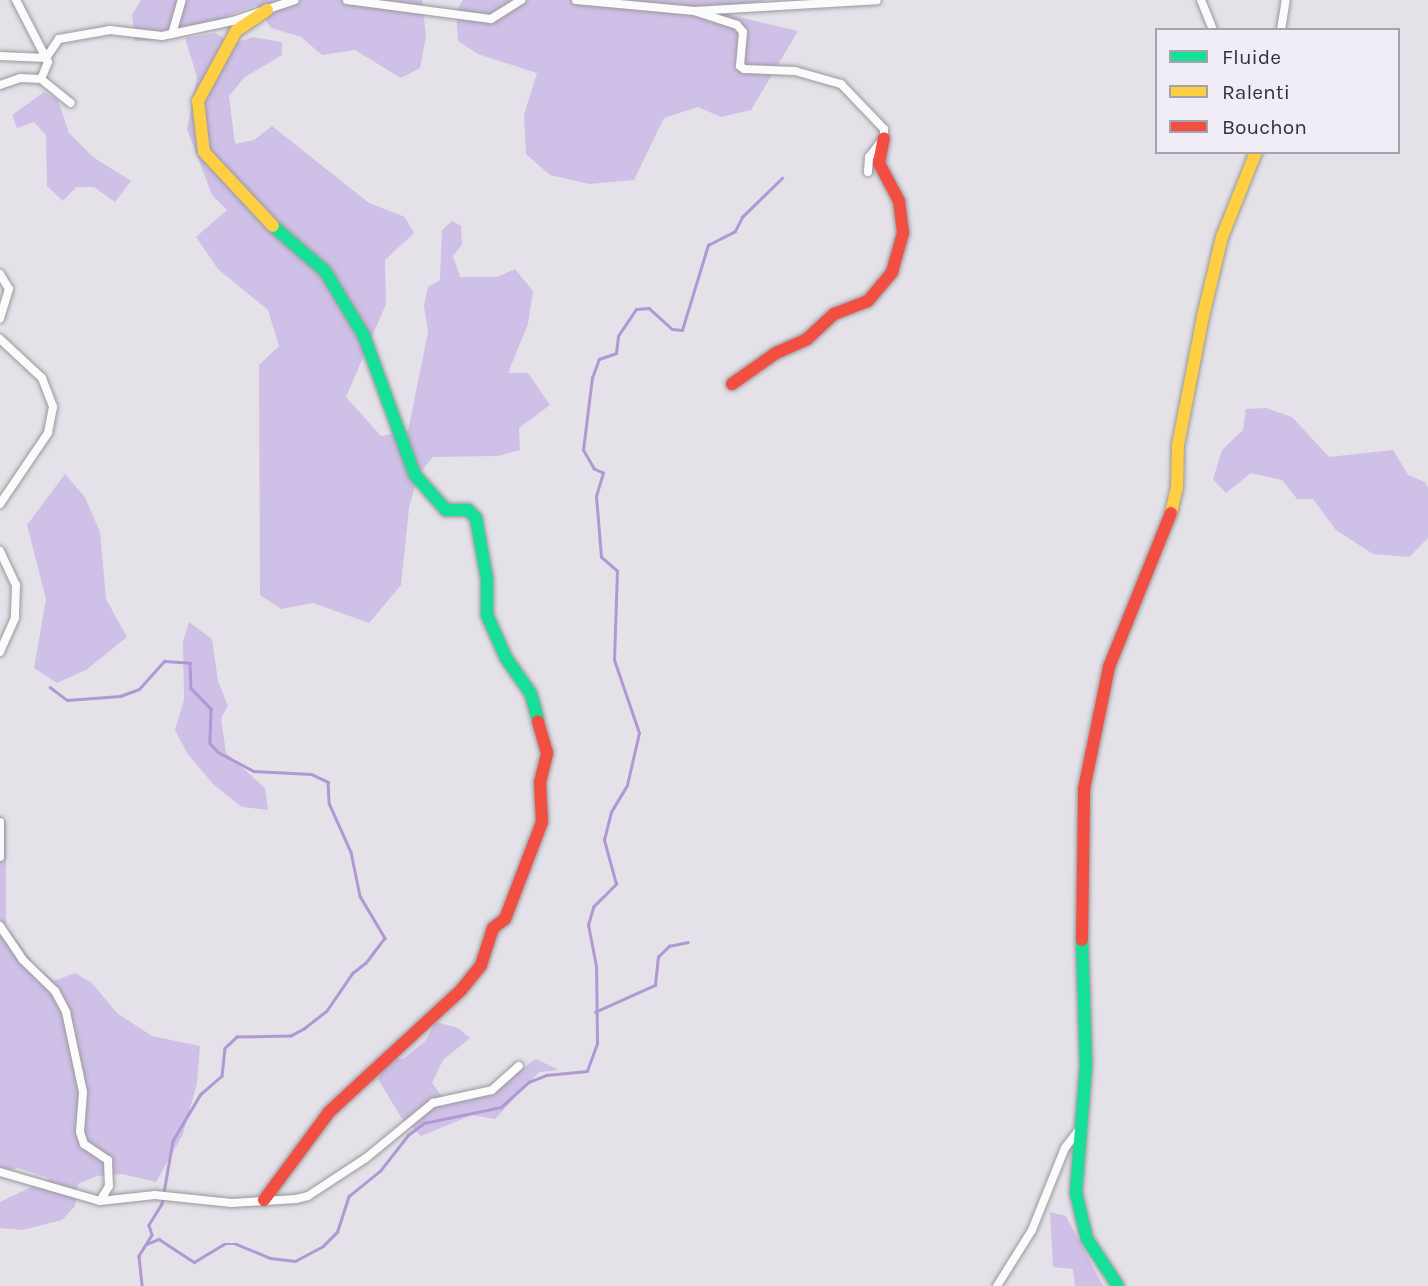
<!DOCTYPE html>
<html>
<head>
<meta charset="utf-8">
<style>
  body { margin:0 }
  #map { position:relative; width:1428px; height:1286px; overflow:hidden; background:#e4e2e8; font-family:Karla,sans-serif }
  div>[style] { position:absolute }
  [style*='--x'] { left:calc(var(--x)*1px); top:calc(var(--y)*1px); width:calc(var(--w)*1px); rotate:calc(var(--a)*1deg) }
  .green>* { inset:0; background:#cfc0e7 }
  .stream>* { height:2.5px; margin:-1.25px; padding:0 1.25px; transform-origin:1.25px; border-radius:1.25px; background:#b098d5 }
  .roads { filter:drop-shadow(0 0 2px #99989c) drop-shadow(0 0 2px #99989c) }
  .street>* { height:8px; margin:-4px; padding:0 4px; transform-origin:4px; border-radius:4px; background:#fbfbfc }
  .fast>* { height:12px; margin:-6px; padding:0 6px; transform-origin:6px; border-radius:6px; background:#16e098 }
  .slow>* { height:12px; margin:-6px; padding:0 6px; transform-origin:6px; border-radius:6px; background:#ffcf43 }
  .jam>* { height:12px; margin:-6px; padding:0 6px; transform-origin:6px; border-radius:6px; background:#f24e42 }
  span { translate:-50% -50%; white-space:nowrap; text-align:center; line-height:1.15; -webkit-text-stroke:6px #f0edf7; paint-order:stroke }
  .legend { position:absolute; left:1155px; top:28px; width:245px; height:126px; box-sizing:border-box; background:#f0edf7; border:2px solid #a4a2aa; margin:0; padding:9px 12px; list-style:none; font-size:21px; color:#333236 }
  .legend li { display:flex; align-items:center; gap:14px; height:35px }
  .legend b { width:35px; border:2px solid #a4a2aa }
</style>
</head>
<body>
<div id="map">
  <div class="green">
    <div style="clip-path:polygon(141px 0,422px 0,426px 36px,420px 68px,401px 78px,355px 50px,322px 55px,301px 37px,271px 28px,256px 5px,166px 40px,135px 41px,132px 15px)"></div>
    <div style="clip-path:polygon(463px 0,768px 0,709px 10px,798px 31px,751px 110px,721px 117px,698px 107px,664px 118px,634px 180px,589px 184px,550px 175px,526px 154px,524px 115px,537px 73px,478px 54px,458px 41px,456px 11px)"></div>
    <div style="clip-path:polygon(216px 33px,232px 44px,253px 37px,282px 42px,282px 55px,245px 77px,229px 96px,235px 144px,254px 140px,272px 126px,369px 203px,405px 217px,414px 233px,385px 260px,386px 304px,346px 397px,381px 436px,408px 431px,428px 332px,424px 306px,428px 287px,440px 280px,442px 230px,452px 221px,461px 226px,462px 245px,453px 256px,460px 277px,497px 277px,515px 269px,533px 291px,528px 324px,508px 373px,528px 373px,550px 405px,519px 428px,520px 450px,498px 456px,433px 457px,418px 475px,409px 508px,401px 585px,369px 623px,313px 603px,281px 609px,260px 595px,259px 365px,279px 346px,268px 310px,218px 269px,196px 237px,227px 210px,212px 195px,187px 129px,197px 77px,185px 38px)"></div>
    <div style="clip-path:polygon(44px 92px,58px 100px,69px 133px,93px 157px,131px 181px,115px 202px,94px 187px,76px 187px,63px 201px,47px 186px,46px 135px,34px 122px,17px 128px,12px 115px)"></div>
    <div style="clip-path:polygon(1266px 408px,1292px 417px,1329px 457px,1393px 450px,1408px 475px,1425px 482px,1428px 488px,1428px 538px,1409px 557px,1373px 554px,1336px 530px,1313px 499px,1297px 499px,1282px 480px,1251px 473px,1226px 493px,1213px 479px,1222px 450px,1243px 430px,1246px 409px)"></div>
    <div style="clip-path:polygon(65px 474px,85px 497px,100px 532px,106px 599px,127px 637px,86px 670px,57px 683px,34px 668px,46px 599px,27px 525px)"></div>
    <div style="clip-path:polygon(189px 622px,212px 639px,218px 681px,228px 706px,221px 718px,226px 753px,265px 788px,268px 810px,242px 807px,214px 785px,187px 753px,175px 730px,184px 700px,183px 642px)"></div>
    <div style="clip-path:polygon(0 814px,6px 824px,6px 926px,35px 965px,54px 981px,75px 973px,92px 983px,117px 1013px,152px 1036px,200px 1046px,197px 1083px,183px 1134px,156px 1182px,122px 1174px,97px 1176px,78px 1184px,75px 1206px,62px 1220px,22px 1230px,0 1228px,0 1202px,50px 1178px,18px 1168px,0 1171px)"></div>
    <div style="clip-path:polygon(436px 1022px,458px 1028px,470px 1038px,443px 1060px,432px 1083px,447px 1103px,505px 1081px,536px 1059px,559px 1070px,539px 1072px,495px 1119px,472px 1115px,421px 1136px,401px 1117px,378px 1079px,389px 1058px,403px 1059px,425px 1041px)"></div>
    <div style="clip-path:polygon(1050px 1212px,1066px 1216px,1103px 1286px,1075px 1286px,1073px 1269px,1053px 1267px)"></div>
  </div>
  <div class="stream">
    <div style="--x:50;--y:687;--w:21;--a:37"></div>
    <div style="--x:67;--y:700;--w:53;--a:-4.3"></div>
    <div style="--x:120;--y:696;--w:20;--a:-20"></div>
    <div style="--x:139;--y:689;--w:38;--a:-48"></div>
    <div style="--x:164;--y:661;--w:26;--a:4"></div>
    <div style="--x:190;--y:663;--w:25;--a:88"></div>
    <div style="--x:191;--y:688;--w:29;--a:46"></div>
    <div style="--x:211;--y:709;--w:34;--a:92"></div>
    <div style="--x:210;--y:743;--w:12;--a:48"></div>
    <div style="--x:218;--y:752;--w:40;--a:28"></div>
    <div style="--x:253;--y:771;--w:58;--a:3"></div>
    <div style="--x:311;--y:774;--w:19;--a:25"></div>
    <div style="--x:328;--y:782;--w:21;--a:87"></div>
    <div style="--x:329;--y:803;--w:54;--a:65.8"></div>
    <div style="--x:351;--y:852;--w:45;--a:78.4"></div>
    <div style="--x:360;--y:896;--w:49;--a:59.2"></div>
    <div style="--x:385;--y:938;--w:31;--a:127"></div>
    <div style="--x:366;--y:963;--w:16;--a:142"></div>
    <div style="--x:353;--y:973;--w:46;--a:124.4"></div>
    <div style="--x:327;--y:1011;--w:29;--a:142"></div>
    <div style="--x:304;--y:1029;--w:15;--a:152"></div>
    <div style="--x:291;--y:1036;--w:54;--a:178.9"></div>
    <div style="--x:237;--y:1037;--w:16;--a:137"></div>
    <div style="--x:225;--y:1048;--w:28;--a:96"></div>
    <div style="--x:222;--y:1076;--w:28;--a:139"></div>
    <div style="--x:201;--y:1094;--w:55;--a:120.8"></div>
    <div style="--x:173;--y:1141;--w:64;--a:99.9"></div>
    <div style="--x:162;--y:1204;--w:25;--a:122"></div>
    <div style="--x:149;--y:1225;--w:10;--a:73"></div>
    <div style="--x:152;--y:1235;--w:25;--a:122"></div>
    <div style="--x:139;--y:1256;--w:30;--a:84"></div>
    <div style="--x:595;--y:1012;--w:66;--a:-24.2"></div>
    <div style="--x:655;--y:985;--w:28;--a:-84"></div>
    <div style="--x:658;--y:957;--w:16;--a:-45"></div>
    <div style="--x:669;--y:946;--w:19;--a:-12"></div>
    <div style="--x:147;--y:1244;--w:13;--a:-23"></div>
    <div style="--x:159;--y:1239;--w:42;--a:33.3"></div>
    <div style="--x:194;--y:1262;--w:35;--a:-31"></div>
    <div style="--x:224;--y:1244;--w:12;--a:0"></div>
    <div style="--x:236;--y:1244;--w:37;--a:22"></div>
    <div style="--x:270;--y:1258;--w:25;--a:7"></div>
    <div style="--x:295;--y:1261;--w:32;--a:-28"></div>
    <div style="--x:323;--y:1246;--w:20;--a:-45"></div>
    <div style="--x:337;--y:1232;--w:38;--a:-72"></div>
    <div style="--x:349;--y:1196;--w:40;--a:-39"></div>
    <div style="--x:380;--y:1171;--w:46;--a:-52.1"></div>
    <div style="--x:408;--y:1135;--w:20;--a:-37"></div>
    <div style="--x:424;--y:1123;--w:79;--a:-11.7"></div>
    <div style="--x:501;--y:1107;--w:38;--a:-42"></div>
    <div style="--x:529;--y:1082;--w:18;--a:-22"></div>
    <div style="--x:546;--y:1075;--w:41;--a:-5.6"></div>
    <div style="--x:587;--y:1071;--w:30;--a:-70"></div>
    <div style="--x:597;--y:1043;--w:77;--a:-90.7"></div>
    <div style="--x:596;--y:966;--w:42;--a:-101"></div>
    <div style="--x:588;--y:925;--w:19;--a:-74"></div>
    <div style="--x:593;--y:907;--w:33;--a:-45"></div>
    <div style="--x:616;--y:884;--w:46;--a:-105.3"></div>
    <div style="--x:604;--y:840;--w:29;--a:-76"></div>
    <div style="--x:611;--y:812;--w:31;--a:-59"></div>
    <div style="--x:627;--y:785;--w:53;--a:-77"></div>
    <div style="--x:639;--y:733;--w:77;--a:-108.9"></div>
    <div style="--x:614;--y:660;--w:89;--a:-88.1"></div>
    <div style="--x:617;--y:571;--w:21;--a:-139"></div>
    <div style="--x:601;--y:557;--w:61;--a:-94.7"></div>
    <div style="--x:596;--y:496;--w:24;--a:-73"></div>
    <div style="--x:603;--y:473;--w:10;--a:-156"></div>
    <div style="--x:594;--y:469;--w:22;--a:-120"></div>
    <div style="--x:583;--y:450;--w:73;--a:-82.9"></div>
    <div style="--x:592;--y:378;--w:20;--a:-70"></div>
    <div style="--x:599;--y:359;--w:18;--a:-19"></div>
    <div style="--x:616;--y:353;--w:17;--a:-83"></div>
    <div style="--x:618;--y:336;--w:32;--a:-56"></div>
    <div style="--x:636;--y:309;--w:13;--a:-4"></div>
    <div style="--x:649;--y:308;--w:31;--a:42"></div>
    <div style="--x:672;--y:329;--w:10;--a:6"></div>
    <div style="--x:682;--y:330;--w:89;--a:-73"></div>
    <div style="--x:708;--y:245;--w:30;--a:-27"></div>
    <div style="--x:735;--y:231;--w:16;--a:-63"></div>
    <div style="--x:742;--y:217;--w:56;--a:-44.3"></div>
  </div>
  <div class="roads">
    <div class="street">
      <div style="--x:16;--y:0;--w:70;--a:62.7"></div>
      <div style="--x:48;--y:62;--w:18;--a:112"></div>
      <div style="--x:41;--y:79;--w:38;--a:39"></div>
      <div style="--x:347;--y:0;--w:145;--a:7.5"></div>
      <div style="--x:491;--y:19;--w:36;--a:-32"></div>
      <div style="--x:576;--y:0;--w:119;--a:5.3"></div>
      <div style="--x:694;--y:11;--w:183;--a:-3.4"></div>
      <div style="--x:1201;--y:0;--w:32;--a:68"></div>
      <div style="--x:694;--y:11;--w:45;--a:18"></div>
      <div style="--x:737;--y:25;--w:9;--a:49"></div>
      <div style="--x:743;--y:32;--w:34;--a:95"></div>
      <div style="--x:740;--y:66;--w:5;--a:37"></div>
      <div style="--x:744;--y:69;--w:51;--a:2.2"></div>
      <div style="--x:795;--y:71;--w:48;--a:15.8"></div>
      <div style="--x:841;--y:84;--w:62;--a:46.3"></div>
      <div style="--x:884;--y:129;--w:9;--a:90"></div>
      <div style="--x:884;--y:138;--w:24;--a:128"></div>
      <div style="--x:869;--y:157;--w:15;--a:94"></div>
      <div style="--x:1281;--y:30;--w:30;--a:-81"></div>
      <div style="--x:172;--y:34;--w:35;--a:-74"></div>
      <div style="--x:0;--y:56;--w:46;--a:2.5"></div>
      <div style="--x:46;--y:58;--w:23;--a:-56"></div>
      <div style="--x:59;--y:39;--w:52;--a:-10"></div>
      <div style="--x:110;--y:30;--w:52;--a:6.6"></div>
      <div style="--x:162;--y:36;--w:73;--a:-11.9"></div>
      <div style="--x:233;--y:21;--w:65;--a:-18.7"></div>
      <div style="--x:0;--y:85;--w:21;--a:-19"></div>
      <div style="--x:20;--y:78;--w:21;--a:3"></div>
      <div style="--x:0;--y:274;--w:17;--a:59"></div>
      <div style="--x:9;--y:289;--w:31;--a:107"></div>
      <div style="--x:0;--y:339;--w:57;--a:42.9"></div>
      <div style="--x:42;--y:378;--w:31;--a:69"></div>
      <div style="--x:53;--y:407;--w:26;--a:101"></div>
      <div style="--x:48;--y:433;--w:86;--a:124.1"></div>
      <div style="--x:0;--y:551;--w:38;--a:65"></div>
      <div style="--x:16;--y:585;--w:33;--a:92"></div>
      <div style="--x:15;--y:618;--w:37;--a:114"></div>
      <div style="--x:0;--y:822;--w:35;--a:90"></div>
      <div style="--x:0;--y:926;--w:41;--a:55.9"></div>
      <div style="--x:23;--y:960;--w:45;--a:44.1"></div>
      <div style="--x:55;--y:991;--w:24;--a:62"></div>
      <div style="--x:66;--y:1012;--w:82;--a:78"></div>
      <div style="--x:83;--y:1092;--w:40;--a:94.3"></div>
      <div style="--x:80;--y:1132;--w:13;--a:72"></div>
      <div style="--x:84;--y:1144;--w:29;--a:34"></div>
      <div style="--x:108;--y:1160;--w:26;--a:88"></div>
      <div style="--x:109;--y:1186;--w:17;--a:121"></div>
      <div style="--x:0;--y:1172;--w:104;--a:16.2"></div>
      <div style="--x:100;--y:1201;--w:55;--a:-6.2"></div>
      <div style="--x:155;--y:1195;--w:77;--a:5.9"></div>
      <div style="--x:232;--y:1203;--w:64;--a:-3.6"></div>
      <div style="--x:296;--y:1199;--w:12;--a:-14"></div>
      <div style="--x:308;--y:1196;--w:69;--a:-33.2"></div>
      <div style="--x:366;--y:1158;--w:87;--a:-39.4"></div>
      <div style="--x:433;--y:1103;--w:60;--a:-12.4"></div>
      <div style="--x:492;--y:1090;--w:36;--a:-42"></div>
      <div style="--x:997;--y:1286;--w:66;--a:-58"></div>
      <div style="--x:1032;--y:1230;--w:88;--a:-68.1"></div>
      <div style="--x:1065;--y:1148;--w:25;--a:-53"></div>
    </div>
    <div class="fast">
      <div style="--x:273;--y:226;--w:69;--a:40.9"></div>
      <div style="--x:325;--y:271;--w:76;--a:59"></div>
      <div style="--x:364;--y:336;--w:148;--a:69.9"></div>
      <div style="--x:415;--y:475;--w:47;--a:48.5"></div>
      <div style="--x:446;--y:510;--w:22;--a:0"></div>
      <div style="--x:468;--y:510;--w:11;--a:45"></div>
      <div style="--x:476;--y:518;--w:62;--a:79.8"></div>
      <div style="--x:487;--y:579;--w:36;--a:90"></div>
      <div style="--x:487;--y:615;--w:47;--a:66.2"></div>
      <div style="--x:506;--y:658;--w:44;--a:55.2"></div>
      <div style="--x:531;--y:694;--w:28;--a:75"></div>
      <div style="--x:1082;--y:940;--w:125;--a:88.2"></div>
      <div style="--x:1086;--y:1065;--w:128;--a:94.5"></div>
      <div style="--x:1076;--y:1193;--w:47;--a:76.6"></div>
      <div style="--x:1087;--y:1239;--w:56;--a:56.6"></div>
    </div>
    <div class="slow">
      <div style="--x:267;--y:10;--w:37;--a:146"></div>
      <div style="--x:236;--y:31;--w:80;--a:118.5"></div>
      <div style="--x:198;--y:101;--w:51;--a:83.3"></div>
      <div style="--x:204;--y:152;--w:101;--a:47"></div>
      <div style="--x:1171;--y:513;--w:26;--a:-77"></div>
      <div style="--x:1177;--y:488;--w:43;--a:-88.7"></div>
      <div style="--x:1178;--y:445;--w:131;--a:-79"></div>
      <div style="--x:1203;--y:316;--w:81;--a:-76.5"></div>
      <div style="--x:1222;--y:237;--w:92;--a:-68.2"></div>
    </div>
    <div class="jam">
      <div style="--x:732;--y:384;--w:54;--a:-35.2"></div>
      <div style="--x:776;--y:353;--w:34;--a:-24"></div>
      <div style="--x:807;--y:339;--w:37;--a:-43"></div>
      <div style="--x:834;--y:314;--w:36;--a:-21"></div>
      <div style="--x:868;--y:301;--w:38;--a:-50"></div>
      <div style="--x:892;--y:272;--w:41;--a:-74.2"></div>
      <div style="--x:903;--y:233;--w:32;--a:-97"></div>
      <div style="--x:899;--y:201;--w:43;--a:-117.8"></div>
      <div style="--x:879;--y:163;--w:25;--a:-79"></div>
      <div style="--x:1082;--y:940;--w:151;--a:-89.2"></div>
      <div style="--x:1084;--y:789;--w:125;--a:-78.4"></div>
      <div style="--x:1109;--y:667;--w:166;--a:-68.1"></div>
      <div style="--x:264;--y:1200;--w:109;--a:-53.5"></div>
      <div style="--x:329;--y:1112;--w:180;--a:-42.7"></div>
      <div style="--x:461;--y:990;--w:32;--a:-51"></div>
      <div style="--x:481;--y:965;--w:39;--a:-72"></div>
      <div style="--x:493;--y:928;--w:15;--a:-37"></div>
      <div style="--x:505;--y:919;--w:104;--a:-69.1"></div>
      <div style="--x:542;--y:822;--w:40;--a:-92.9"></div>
      <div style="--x:540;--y:782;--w:30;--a:-76"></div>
      <div style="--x:547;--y:753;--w:33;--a:-106"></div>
    </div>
  </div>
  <ul class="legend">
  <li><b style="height:9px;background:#16e098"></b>Fluide</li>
  <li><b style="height:9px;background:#ffcf43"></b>Ralenti</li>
  <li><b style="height:9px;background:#f24e42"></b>Bouchon</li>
  </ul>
</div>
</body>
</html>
